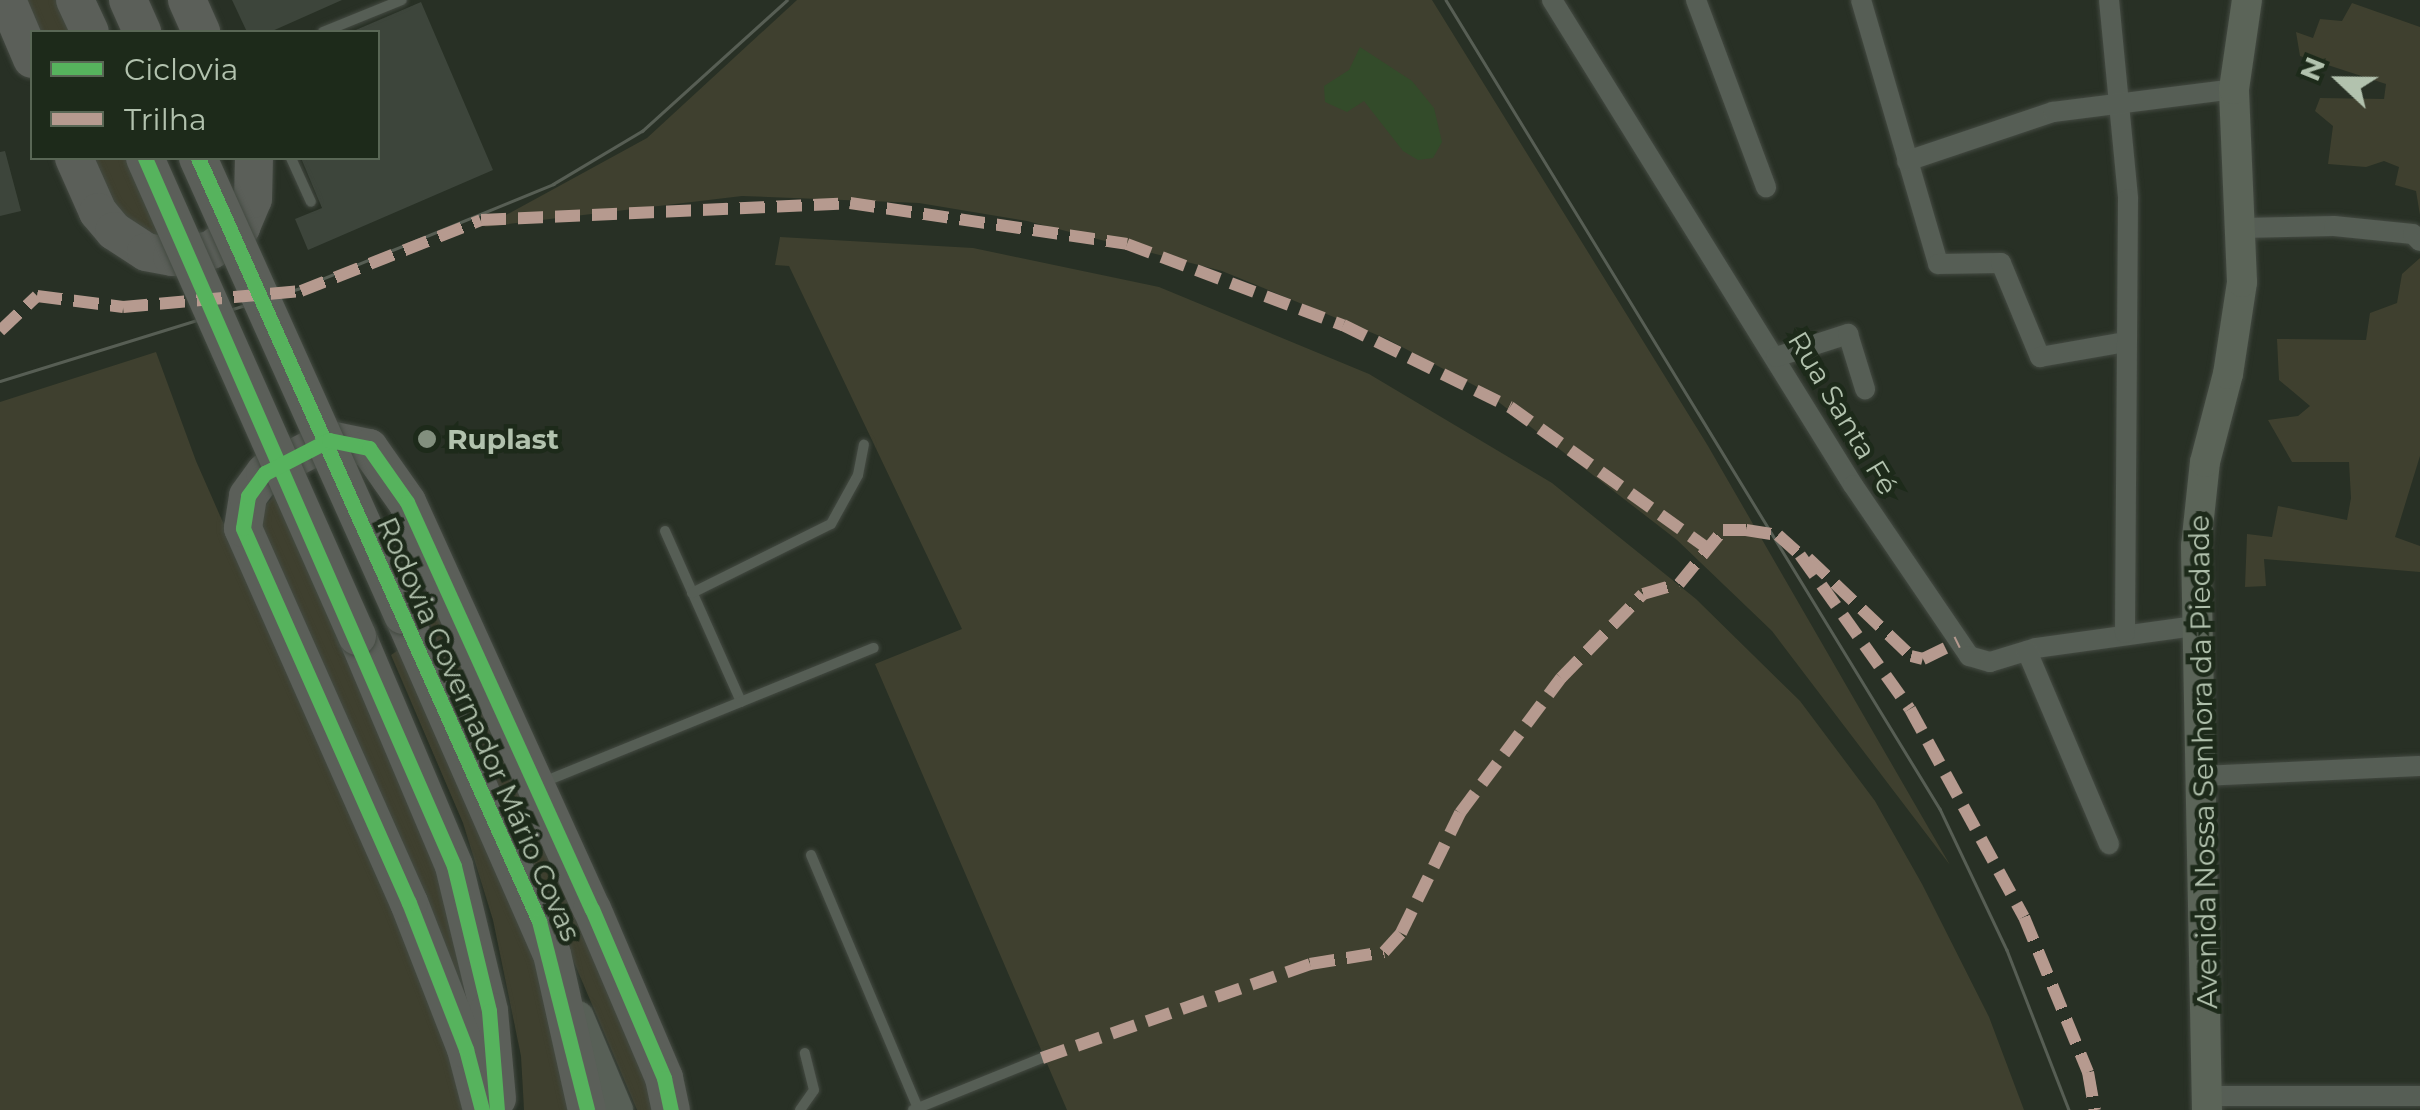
<!DOCTYPE html>
<html>
<head>
<meta charset="utf-8">
<style>
  body { margin:0 }
  #map { position:relative; width:2420px; height:1110px; overflow:hidden; background:#283025; font-family:Montserrat,sans-serif }
  div>[style] { position:absolute }
  [style*='--x'] { left:calc(var(--x)*1px); top:calc(var(--y)*1px); width:calc(var(--w)*1px); rotate:calc(var(--a)*1deg) }
  .green>* { inset:0; background:#3f402f }
  .water>* { inset:0; background:#334b2a }
  .building>* { inset:0; background:#3d453b }
  .roads { filter:drop-shadow(0 0 2px #444a42) drop-shadow(0 0 2px #444a42) }
  .lane>* { height:10px; margin:-5px; padding:0 5px; transform-origin:5px; border-radius:5px; background:#565e55 }
  .street>* { height:20px; margin:-10px; padding:0 10px; transform-origin:10px; border-radius:10px; background:#565e55 }
  .secondary>* { height:30px; margin:-15px; padding:0 15px; transform-origin:15px; border-radius:15px; background:#5b6458 }
  .primary>* { height:32px; margin:-16px; padding:0 16px; transform-origin:16px; border-radius:16px; background:#586057 }
  .highway>* { height:38px; margin:-19px; padding:0 19px; transform-origin:19px; border-radius:19px; background:#5b5f59 }
  .tram>* { height:2.5px; margin:-1.25px; padding:0 1.25px; transform-origin:1.25px; border-radius:1.25px; background:#575e54 }
  .bridges { filter:drop-shadow(0 0 2px #444b42) drop-shadow(0 0 2px #444b42) }
  .highway-bridge>* { height:38px; margin:-19px; padding:0 19px; transform-origin:19px; border-radius:19px; background:#5b5f59 }
  .quiet>* { height:12px; margin-top:-6px; transform-origin:0; background:repeating-linear-gradient(90deg,#b69a8f 0 25px,transparent 0 37px) }
  .cycleway>* { height:15px; margin:-7.5px; padding:0 7.5px; transform-origin:7.5px; border-radius:7.5px; background:#56b35d }
  .dots>* { width:28px; height:28px; translate:-50% -50%; box-sizing:border-box; border:5px solid #1d2a1a; border-radius:50% }
  span { translate:-50% -50%; white-space:nowrap; text-align:center; line-height:1.15; -webkit-text-stroke:9px #1d2a1a; paint-order:stroke }
  .street-label { font-size:28px; color:#b2c2ae }
  .poi-label { font-size:28px; color:#b2c2ae; font-weight:700 }
  .left { translate:0 -50%; text-align:left }
  .legend { position:absolute; left:30px; top:30px; width:350px; height:130px; box-sizing:border-box; background:#1d2a1a; border:2px solid #596755; margin:0; padding:12px 18px; list-style:none; font-size:30px; color:#b2c2ae }
  .legend li { display:flex; align-items:center; gap:20px; height:50px }
  .legend b { width:50px; border:2px solid #596755 }
  .north { position:absolute; left:2290px; top:30px; width:100px; height:100px; -webkit-text-stroke:8px #1d2a1a; paint-order:stroke; rotate:292deg; font-size:28px; font-weight:700; line-height:40px; text-align:center; color:#b2c2ae }
  .north::after { content:''; display:block; margin:auto; width:35px; height:45px; background:#b2c2ae; clip-path:polygon(50% 0,100% 100%,50% 72%,0 100%) }
</style>
</head>
<body>
<div id="map">
  <div class="green">
    <div style="clip-path:polygon(7px 0,65px 0,79px 32px,32px 32px)"></div>
    <div style="clip-path:polygon(797px 0,1432px 0,1708px 446px,1950px 865px,1772px 631px,1677px 540px,1483px 390px,1387px 339px,1222px 271px,1027px 221px,919px 203px,742px 196px,484px 227px,647px 138px)"></div>
    <div style="clip-path:polygon(2352px 3px,2420px 27px,2420px 215px,2416px 191px,2395px 185px,2399px 167px,2384px 161px,2366px 167px,2328px 164px,2333px 126px,2315px 111px,2320px 98px,2384px 99px,2386px 84px,2300px 56px,2296px 32px,2313px 38px,2320px 19px,2342px 21px)"></div>
    <div style="clip-path:polygon(80px 158px,134px 158px,172px 247px,135px 239px)"></div>
    <div style="clip-path:polygon(780px 237px,973px 248px,1159px 287px,1369px 374px,1552px 483px,1696px 599px,1800px 701px,1875px 801px,1922px 884px,1989px 1017px,2024px 1110px,1067px 1110px,875px 664px,962px 629px,789px 266px,775px 265px)"></div>
    <div style="clip-path:polygon(2420px 258px,2420px 456px,2395px 537px,2420px 546px,2420px 572px,2264px 559px,2266px 586px,2245px 587px,2247px 534px,2272px 537px,2278px 506px,2347px 520px,2351px 498px,2349px 462px,2292px 462px,2268px 420px,2298px 416px,2310px 406px,2279px 380px,2277px 339px,2366px 340px,2370px 313px,2397px 303px,2402px 274px)"></div>
    <div style="clip-path:polygon(156px 352px,196px 461px,462px 1066px,471px 1110px,0 1110px,0 402px)"></div>
    <div style="clip-path:polygon(278px 492px,435px 866px,477px 1026px,259px 534px,264px 507px)"></div>
    <div style="clip-path:polygon(434px 595px,661px 1110px,637px 1110px,423px 608px)"></div>
    <div style="clip-path:polygon(404px 646px,520px 906px,577px 1110px,524px 1110px,521px 1056px,493px 920px,463px 823px,391px 655px)"></div>
  </div>
  <div class="water">
    <div style="clip-path:polygon(1360px 47px,1412px 81px,1434px 108px,1442px 142px,1433px 158px,1418px 160px,1403px 151px,1364px 101px,1347px 112px,1325px 102px,1324px 86px,1349px 70px)"></div>
  </div>
  <div class="building">
    <div style="clip-path:polygon(232px 0,342px 0,270px 32px,247px 32px)"></div>
    <div style="clip-path:polygon(421px 2px,493px 170px,308px 250px,295px 219px,322px 208px,301px 158px,378px 158px,378px 32px,351px 32px)"></div>
    <div style="clip-path:polygon(5px 151px,21px 211px,0 216px,0 152px)"></div>
  </div>
  <div class="roads">
    <div class="lane">
      <div style="--x:323;--y:32;--w:85;--a:-22.1"></div>
      <div style="--x:291;--y:158;--w:48;--a:65.6"></div>
      <div style="--x:665;--y:531;--w:187;--a:66"></div>
      <div style="--x:692;--y:593;--w:155;--a:-26.4"></div>
      <div style="--x:831;--y:524;--w:56;--a:-61.1"></div>
      <div style="--x:858;--y:475;--w:31;--a:-79"></div>
      <div style="--x:541;--y:783;--w:359;--a:-22.1"></div>
      <div style="--x:811;--y:855;--w:275;--a:67.1"></div>
      <div style="--x:800;--y:1110;--w:24;--a:-55"></div>
      <div style="--x:814;--y:1090;--w:38;--a:-104"></div>
      <div style="--x:913;--y:1110;--w:139;--a:-22"></div>
    </div>
    <div class="street">
      <div style="--x:1552;--y:0;--w:571;--a:58.18"></div>
      <div style="--x:1853;--y:485;--w:207;--a:55.8"></div>
      <div style="--x:1969;--y:656;--w:22;--a:16"></div>
      <div style="--x:1990;--y:662;--w:48;--a:-16.9"></div>
      <div style="--x:2036;--y:648;--w:160;--a:-7.9"></div>
      <div style="--x:1696;--y:0;--w:200;--a:69.5"></div>
      <div style="--x:1861;--y:0;--w:275;--a:73.7"></div>
      <div style="--x:1938;--y:264;--w:63;--a:-0.9"></div>
      <div style="--x:2001;--y:263;--w:102;--a:67.5"></div>
      <div style="--x:2040;--y:357;--w:86;--a:-10"></div>
      <div style="--x:2109;--y:0;--w:200;--a:84.5"></div>
      <div style="--x:2128;--y:199;--w:434;--a:90.4"></div>
      <div style="--x:1907;--y:161;--w:154;--a:-18.6"></div>
      <div style="--x:2053;--y:112;--w:182;--a:-7.2"></div>
      <div style="--x:2242;--y:228;--w:92;--a:-1.2"></div>
      <div style="--x:2334;--y:226;--w:79;--a:5.8"></div>
      <div style="--x:2413;--y:234;--w:10;--a:45"></div>
      <div style="--x:1776;--y:357;--w:76;--a:-17.7"></div>
      <div style="--x:1848;--y:334;--w:58;--a:72.8"></div>
      <div style="--x:2027;--y:651;--w:210;--a:67"></div>
      <div style="--x:2201;--y:776;--w:219;--a:-2.6"></div>
      <div style="--x:2208;--y:1096;--w:212;--a:0"></div>
    </div>
    <div class="secondary">
      <div style="--x:2207;--y:1110;--w:564;--a:-91.12"></div>
      <div style="--x:2196;--y:546;--w:84;--a:-83.9"></div>
      <div style="--x:2205;--y:462;--w:91;--a:-75.4"></div>
      <div style="--x:2228;--y:374;--w:93;--a:-81.3"></div>
      <div style="--x:2242;--y:282;--w:193;--a:-92.4"></div>
      <div style="--x:2234;--y:89;--w:90;--a:-81.7"></div>
    </div>
    <div class="primary">
      <div style="--x:578;--y:1017;--w:101;--a:67.2"></div>
    </div>
    <div class="highway">
      <div style="--x:7;--y:0;--w:64;--a:67"></div>
      <div style="--x:75;--y:0;--w:35;--a:65"></div>
      <div style="--x:128;--y:0;--w:35;--a:66"></div>
      <div style="--x:187;--y:0;--w:35;--a:66"></div>
      <div style="--x:74;--y:158;--w:59;--a:66"></div>
      <div style="--x:98;--y:212;--w:25;--a:50"></div>
      <div style="--x:114;--y:231;--w:38;--a:33"></div>
      <div style="--x:146;--y:252;--w:26;--a:11"></div>
      <div style="--x:172;--y:257;--w:40;--a:-10"></div>
      <div style="--x:211;--y:250;--w:38;--a:-37"></div>
      <div style="--x:241;--y:227;--w:30;--a:-67"></div>
      <div style="--x:253;--y:199;--w:41;--a:-88.6"></div>
      <div style="--x:403;--y:615;--w:370;--a:66.3"></div>
      <div style="--x:552;--y:954;--w:160;--a:77.4"></div>
      <div style="--x:357;--y:636;--w:250;--a:67.1"></div>
      <div style="--x:454;--y:866;--w:149;--a:76.4"></div>
      <div style="--x:489;--y:1011;--w:88;--a:84.8"></div>
      <div style="--x:482;--y:1110;--w:63;--a:-104.7"></div>
      <div style="--x:466;--y:1049;--w:157;--a:-111.3"></div>
      <div style="--x:409;--y:903;--w:410;--a:-113.9"></div>
      <div style="--x:243;--y:528;--w:32;--a:-81"></div>
      <div style="--x:248;--y:496;--w:29;--a:-54"></div>
      <div style="--x:265;--y:473;--w:72;--a:-27.3"></div>
      <div style="--x:329;--y:440;--w:41;--a:11.3"></div>
      <div style="--x:369;--y:448;--w:66;--a:54.9"></div>
      <div style="--x:407;--y:502;--w:447;--a:65.6"></div>
      <div style="--x:592;--y:909;--w:184;--a:66.9"></div>
      <div style="--x:664;--y:1078;--w:33;--a:78"></div>
    </div>
  </div>
  <div class="tram">
    <div style="--x:1446;--y:0;--w:948;--a:58.59"></div>
    <div style="--x:1940;--y:809;--w:156;--a:64.6"></div>
    <div style="--x:2007;--y:950;--w:172;--a:68.8"></div>
    <div style="--x:0;--y:381;--w:314;--a:-17.2"></div>
    <div style="--x:300;--y:288;--w:274;--a:-22.3"></div>
    <div style="--x:553;--y:184;--w:104;--a:-30.8"></div>
    <div style="--x:642;--y:131;--w:195;--a:-42.1"></div>
  </div>
  <div class="bridges">
    <div class="highway-bridge">
      <div style="--x:145;--y:158;--w:523;--a:66.08"></div>
      <div style="--x:198;--y:158;--w:501;--a:65.84"></div>
    </div>
  </div>
  <div class="quiet">
    <div style="--x:0;--y:331;--w:51;--a:-43.4"></div>
    <div style="--x:37;--y:296;--w:87;--a:7.3"></div>
    <div style="--x:123;--y:307;--w:179;--a:-5.1"></div>
    <div style="--x:301;--y:291;--w:193;--a:-21.5"></div>
    <div style="--x:481;--y:220;--w:369;--a:-2.6"></div>
    <div style="--x:850;--y:203;--w:280;--a:8.4"></div>
    <div style="--x:1127;--y:244;--w:231;--a:20.6"></div>
    <div style="--x:1343;--y:325;--w:186;--a:26.2"></div>
    <div style="--x:1510;--y:407;--w:239;--a:35.6"></div>
    <div style="--x:1808;--y:558;--w:142;--a:43.6"></div>
    <div style="--x:1911;--y:656;--w:12;--a:14"></div>
    <div style="--x:1923;--y:659;--w:39;--a:-26"></div>
    <div style="--x:1042;--y:1058;--w:284;--a:-19.3"></div>
    <div style="--x:1310;--y:964;--w:75;--a:-9.2"></div>
    <div style="--x:1384;--y:952;--w:25;--a:-48"></div>
    <div style="--x:1401;--y:933;--w:134;--a:-63.8"></div>
    <div style="--x:1460;--y:813;--w:169;--a:-53.2"></div>
    <div style="--x:1561;--y:678;--w:117;--a:-45.7"></div>
    <div style="--x:1643;--y:594;--w:37;--a:-16"></div>
    <div style="--x:1679;--y:584;--w:70;--a:-50.8"></div>
    <div style="--x:1723;--y:530;--w:23;--a:0"></div>
    <div style="--x:1746;--y:530;--w:32;--a:9"></div>
    <div style="--x:1778;--y:535;--w:30;--a:42"></div>
    <div style="--x:1800;--y:555;--w:189;--a:54.5"></div>
    <div style="--x:1910;--y:709;--w:237;--a:61.3"></div>
    <div style="--x:2024;--y:917;--w:168;--a:67.6"></div>
    <div style="--x:2088;--y:1072;--w:39;--a:80"></div>
  </div>
  <div class="cycleway">
    <div style="--x:145;--y:158;--w:772;--a:66.42"></div>
    <div style="--x:454;--y:866;--w:149;--a:76.4"></div>
    <div style="--x:489;--y:1011;--w:99;--a:85.4"></div>
    <div style="--x:198;--y:158;--w:836;--a:65.92"></div>
    <div style="--x:539;--y:921;--w:195;--a:75.7"></div>
    <div style="--x:482;--y:1110;--w:63;--a:-104.7"></div>
    <div style="--x:466;--y:1049;--w:157;--a:-111.3"></div>
    <div style="--x:409;--y:903;--w:410;--a:-113.9"></div>
    <div style="--x:243;--y:528;--w:32;--a:-81"></div>
    <div style="--x:248;--y:496;--w:29;--a:-54"></div>
    <div style="--x:265;--y:473;--w:72;--a:-27.3"></div>
    <div style="--x:329;--y:440;--w:41;--a:11.3"></div>
    <div style="--x:369;--y:448;--w:66;--a:54.9"></div>
    <div style="--x:407;--y:502;--w:447;--a:65.6"></div>
    <div style="--x:592;--y:909;--w:184;--a:66.9"></div>
    <div style="--x:664;--y:1078;--w:33;--a:78"></div>
  </div>
  <div class="dots">
    <div style="left:427px;top:439px;background:#828f7e"></div>
  </div>
  <div class="street-label">
    <span style="left:1843px;top:413px;rotate:59deg">Rua Santa Fé</span>
    <span style="left:479px;top:729px;rotate:66deg">Rodovia Governador Mário Covas</span>
    <span style="left:2203px;top:762px;rotate:-91deg">Avenida Nossa Senhora da Piedade</span>
  </div>
  <div class="poi-label">
    <span class="left" style="left:447px;top:439px">Ruplast</span>
  </div>
  <ul class="legend">
  <li><b style="height:12px;background:#56b35d"></b>Ciclovia</li>
  <li><b style="height:12px;background:#b69a8f"></b>Trilha</li>
  </ul>
  <div class="north">N</div>
</div>
</body>
</html>
